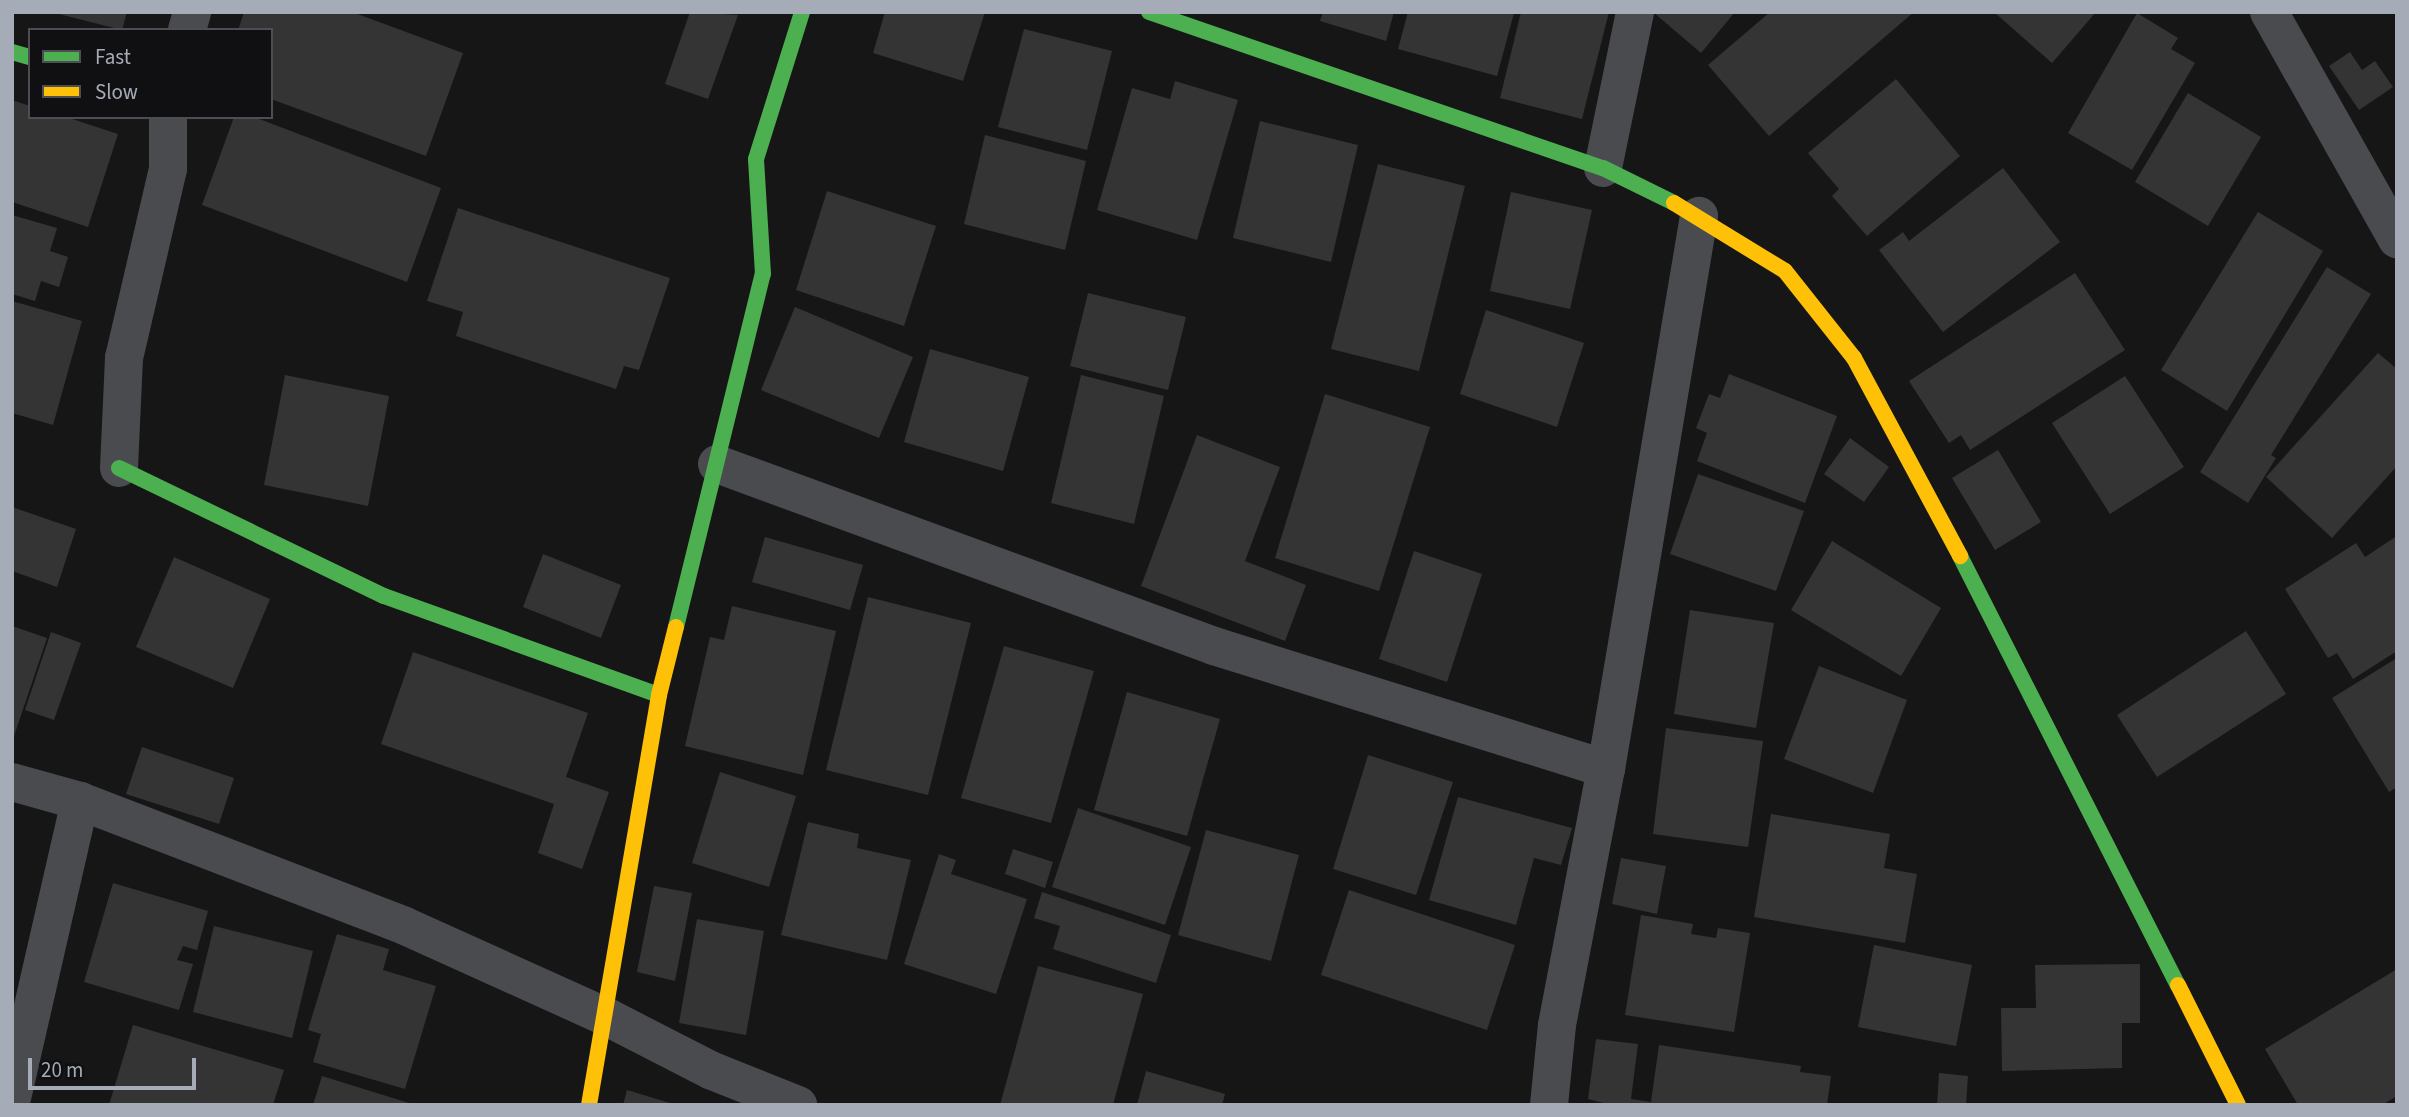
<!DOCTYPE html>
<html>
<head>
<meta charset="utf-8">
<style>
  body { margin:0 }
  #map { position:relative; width:2409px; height:1117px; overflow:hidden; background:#161616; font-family:"Source Sans 3",sans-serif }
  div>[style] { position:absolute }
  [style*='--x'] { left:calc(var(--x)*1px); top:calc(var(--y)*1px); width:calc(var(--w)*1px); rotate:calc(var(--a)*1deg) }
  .building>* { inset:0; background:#343435 }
  .street>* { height:38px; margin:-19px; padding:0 19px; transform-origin:19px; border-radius:19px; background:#4a4b4f }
  .fast>* { height:16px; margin:-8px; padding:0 8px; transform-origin:8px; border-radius:8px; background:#4caf50 }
  .slow>* { height:16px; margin:-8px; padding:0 8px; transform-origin:8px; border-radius:8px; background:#ffc107 }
  span { translate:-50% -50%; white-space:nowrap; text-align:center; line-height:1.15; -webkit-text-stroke:7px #101012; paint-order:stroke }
  .frame { position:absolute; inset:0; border:14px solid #a6acb7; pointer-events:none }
  .legend { position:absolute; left:28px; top:28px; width:245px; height:91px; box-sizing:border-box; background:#101012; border:2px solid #4c4e54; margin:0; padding:9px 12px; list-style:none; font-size:21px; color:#a6acb7 }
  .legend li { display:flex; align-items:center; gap:14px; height:35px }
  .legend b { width:35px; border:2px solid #4c4e54 }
  .scale { position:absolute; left:28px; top:1058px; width:168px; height:32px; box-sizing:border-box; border:4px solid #a6acb7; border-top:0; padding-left:9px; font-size:21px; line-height:24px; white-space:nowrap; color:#a6acb7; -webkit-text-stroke:5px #101012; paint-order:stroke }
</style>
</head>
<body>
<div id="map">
  <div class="building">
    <div style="clip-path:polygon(51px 12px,127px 12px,122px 30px)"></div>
    <div style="clip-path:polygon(244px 12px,352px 12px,463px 53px,426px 156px,271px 99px,271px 30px,238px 30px)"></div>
    <div style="clip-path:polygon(690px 12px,738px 15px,708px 99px,665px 84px)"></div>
    <div style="clip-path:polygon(885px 12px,985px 12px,963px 81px,873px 53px)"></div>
    <div style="clip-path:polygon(1323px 12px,1394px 12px,1386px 41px,1320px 21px)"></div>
    <div style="clip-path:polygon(1408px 12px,1514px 13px,1497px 76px,1398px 49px)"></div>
    <div style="clip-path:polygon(1521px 12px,1609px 12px,1582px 119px,1500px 98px)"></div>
    <div style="clip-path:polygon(1653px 12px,1735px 12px,1701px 53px)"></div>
    <div style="clip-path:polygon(1770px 12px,1914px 12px,1769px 136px,1708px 65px)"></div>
    <div style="clip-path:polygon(1994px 12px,2096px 12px,2052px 63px)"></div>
    <div style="clip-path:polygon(2137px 13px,2178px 38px,2171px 49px,2195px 63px,2132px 170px,2068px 133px)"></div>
    <div style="clip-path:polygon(1024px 29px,1112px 51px,1087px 150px,998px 127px)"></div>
    <div style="clip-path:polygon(2350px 52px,2362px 70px,2375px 61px,2393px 87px,2359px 110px,2329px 66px)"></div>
    <div style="clip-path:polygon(1896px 79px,1960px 156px,1867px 236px,1832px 196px,1839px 189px,1808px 153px)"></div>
    <div style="clip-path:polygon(1175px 81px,1238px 100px,1197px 240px,1097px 210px,1132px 88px,1170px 99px)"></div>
    <div style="clip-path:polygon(2188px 93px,2261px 137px,2208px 226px,2135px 182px)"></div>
    <div style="clip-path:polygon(12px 100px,30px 106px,30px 117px,66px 117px,118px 134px,88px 227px,12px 202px)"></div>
    <div style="clip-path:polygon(234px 117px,254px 117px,441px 188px,407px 282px,202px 205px)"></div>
    <div style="clip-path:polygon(1260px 121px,1358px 145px,1331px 262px,1233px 238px)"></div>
    <div style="clip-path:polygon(985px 135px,1086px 161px,1065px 250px,964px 224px)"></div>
    <div style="clip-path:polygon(1378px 164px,1465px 186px,1419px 371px,1331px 349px)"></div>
    <div style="clip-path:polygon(2003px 168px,2060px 242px,1943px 332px,1879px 250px,1903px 232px,1909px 241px)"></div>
    <div style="clip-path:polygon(827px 191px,936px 226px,904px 326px,796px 290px)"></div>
    <div style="clip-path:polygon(1511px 192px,1592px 210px,1570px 309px,1490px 291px)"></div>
    <div style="clip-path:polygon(458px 208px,670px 278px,639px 370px,624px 366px,616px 389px,456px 336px,463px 312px,427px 301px)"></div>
    <div style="clip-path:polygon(2258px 212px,2323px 251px,2227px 411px,2161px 370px)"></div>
    <div style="clip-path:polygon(12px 215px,57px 228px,50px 251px,68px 257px,59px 287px,41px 281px,35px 301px,12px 294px)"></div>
    <div style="clip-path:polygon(2327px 267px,2371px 294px,2271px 455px,2276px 458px,2248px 503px,2200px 472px)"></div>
    <div style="clip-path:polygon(2075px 273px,2125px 350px,1970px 450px,1961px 435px,1949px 443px,1909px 381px)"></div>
    <div style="clip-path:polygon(1088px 293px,1186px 317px,1168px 390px,1070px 366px)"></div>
    <div style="clip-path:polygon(12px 301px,82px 321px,53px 425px,12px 413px)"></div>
    <div style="clip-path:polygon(795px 307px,913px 357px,879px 438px,761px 390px)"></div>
    <div style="clip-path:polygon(1486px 310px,1584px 343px,1557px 427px,1460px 394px)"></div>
    <div style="clip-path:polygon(930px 349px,1029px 377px,1003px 471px,904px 442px)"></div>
    <div style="clip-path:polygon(2378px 353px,2397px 369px,2397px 466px,2332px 538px,2266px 477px)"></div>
    <div style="clip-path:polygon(1729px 374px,1837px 416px,1805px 503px,1697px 461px,1707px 433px,1696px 428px,1709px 394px,1720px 398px)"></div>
    <div style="clip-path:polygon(285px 375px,389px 396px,368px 506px,264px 485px)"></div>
    <div style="clip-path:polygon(1081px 375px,1164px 396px,1134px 524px,1051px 503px)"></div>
    <div style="clip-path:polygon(2125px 376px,2184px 467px,2110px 514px,2052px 423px)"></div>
    <div style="clip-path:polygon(1325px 394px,1430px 427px,1379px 591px,1275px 558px)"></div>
    <div style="clip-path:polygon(1197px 435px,1280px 467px,1245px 561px,1306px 585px,1285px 641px,1141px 586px)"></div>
    <div style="clip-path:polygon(1850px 438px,1889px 467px,1864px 502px,1824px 474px)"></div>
    <div style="clip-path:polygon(1998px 450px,2041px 522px,1995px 550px,1952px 478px)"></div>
    <div style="clip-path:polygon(1698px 474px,1804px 511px,1776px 591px,1670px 554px)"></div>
    <div style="clip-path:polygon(12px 507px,76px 529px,57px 587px,12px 571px)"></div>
    <div style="clip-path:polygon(2397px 536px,2397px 651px,2353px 679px,2337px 653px,2328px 658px,2285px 589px,2356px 543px,2365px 557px)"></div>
    <div style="clip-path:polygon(765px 537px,863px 565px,850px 610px,752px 582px)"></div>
    <div style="clip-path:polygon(1832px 541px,1941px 608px,1901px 676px,1791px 610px)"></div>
    <div style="clip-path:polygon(1414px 551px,1482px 574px,1447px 682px,1379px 659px)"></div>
    <div style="clip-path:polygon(543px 554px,621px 585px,601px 638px,523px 607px)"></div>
    <div style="clip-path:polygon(174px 557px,270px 599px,233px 688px,136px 647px)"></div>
    <div style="clip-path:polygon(868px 597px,971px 623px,928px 795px,826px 770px)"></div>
    <div style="clip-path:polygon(732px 606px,836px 631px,803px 775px,685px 746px,710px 637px,724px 640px)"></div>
    <div style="clip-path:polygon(1690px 610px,1774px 623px,1756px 728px,1674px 714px)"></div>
    <div style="clip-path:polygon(12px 626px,47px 638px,13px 739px,12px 739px)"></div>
    <div style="clip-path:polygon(2246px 631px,2286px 694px,2157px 777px,2117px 715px)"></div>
    <div style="clip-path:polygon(51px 632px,81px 643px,54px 720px,25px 710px)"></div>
    <div style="clip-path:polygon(1004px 646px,1094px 671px,1051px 823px,961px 798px)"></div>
    <div style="clip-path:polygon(413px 652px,588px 713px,566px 777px,609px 792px,582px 869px,538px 853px,554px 804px,381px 744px)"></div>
    <div style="clip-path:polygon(2397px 658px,2397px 787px,2389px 792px,2332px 698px)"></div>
    <div style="clip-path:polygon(1819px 666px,1907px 700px,1873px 793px,1784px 759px)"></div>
    <div style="clip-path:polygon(1127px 692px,1220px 719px,1187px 836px,1094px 810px)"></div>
    <div style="clip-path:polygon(1666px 728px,1763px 741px,1748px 847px,1653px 834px)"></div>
    <div style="clip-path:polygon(142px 747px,234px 778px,219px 824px,126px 794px)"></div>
    <div style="clip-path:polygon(1368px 755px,1453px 782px,1416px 895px,1333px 869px)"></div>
    <div style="clip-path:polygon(720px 772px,796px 796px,769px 887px,692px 863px)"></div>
    <div style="clip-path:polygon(1458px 797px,1572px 828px,1561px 865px,1534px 858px,1516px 925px,1429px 900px)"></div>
    <div style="clip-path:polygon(1078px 808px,1191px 847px,1165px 925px,1052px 887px)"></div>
    <div style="clip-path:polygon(1771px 814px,1890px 834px,1884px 868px,1917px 874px,1905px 943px,1754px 917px)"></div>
    <div style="clip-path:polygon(808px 822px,859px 834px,857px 848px,911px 860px,887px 960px,781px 935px)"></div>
    <div style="clip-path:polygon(1206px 830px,1299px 855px,1271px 961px,1178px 935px)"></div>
    <div style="clip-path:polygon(1013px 849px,1053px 862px,1045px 888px,1005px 874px)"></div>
    <div style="clip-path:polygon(939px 854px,956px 860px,951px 874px,1027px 899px,996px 994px,904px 964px)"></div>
    <div style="clip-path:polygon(1621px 858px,1666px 866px,1657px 914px,1612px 904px)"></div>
    <div style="clip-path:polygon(113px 883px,208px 911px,197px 950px,183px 946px,177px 960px,193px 964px,179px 1010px,84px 982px)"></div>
    <div style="clip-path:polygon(654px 886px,692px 893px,675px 981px,637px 972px)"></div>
    <div style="clip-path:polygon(1349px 890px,1515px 945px,1487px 1030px,1321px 975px)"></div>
    <div style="clip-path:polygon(1042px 892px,1171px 935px,1156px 983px,1053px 949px,1060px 926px,1034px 918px)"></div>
    <div style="clip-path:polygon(1641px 915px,1693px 924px,1691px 934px,1716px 938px,1718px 928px,1750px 933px,1734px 1032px,1625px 1015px)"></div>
    <div style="clip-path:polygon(697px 919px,764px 931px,746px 1035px,679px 1023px)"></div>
    <div style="clip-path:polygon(214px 926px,313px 951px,292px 1038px,193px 1012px)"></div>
    <div style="clip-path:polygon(337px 934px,389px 949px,383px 970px,436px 986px,405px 1089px,313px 1062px,321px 1034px,308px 1030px)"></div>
    <div style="clip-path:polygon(1874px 945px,1972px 965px,1956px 1046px,1858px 1027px)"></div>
    <div style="clip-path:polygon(2140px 964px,2140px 1023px,2122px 1023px,2122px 1068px,2002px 1071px,2001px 1008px,2036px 1008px,2035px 965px)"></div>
    <div style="clip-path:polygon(1038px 966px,1143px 994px,1113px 1105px,1000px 1105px)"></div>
    <div style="clip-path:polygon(2397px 969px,2397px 1096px,2382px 1105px,2298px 1105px,2265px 1049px)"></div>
    <div style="clip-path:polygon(133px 1025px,284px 1070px,273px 1105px,109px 1105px)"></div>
    <div style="clip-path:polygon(1596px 1039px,1638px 1044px,1631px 1099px,1651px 1102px,1659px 1045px,1801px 1066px,1800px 1072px,1831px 1076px,1827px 1105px,1611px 1105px,1588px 1099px)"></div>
    <div style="clip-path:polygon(1146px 1071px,1225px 1094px,1222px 1105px,1137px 1105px)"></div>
    <div style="clip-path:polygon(1939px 1073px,1968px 1076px,1966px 1105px,1937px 1105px)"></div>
    <div style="clip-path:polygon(322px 1076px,412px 1104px,412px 1105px,313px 1105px)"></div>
    <div style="clip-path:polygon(627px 1090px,673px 1104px,673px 1105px,623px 1105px)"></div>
  </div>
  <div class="street">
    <div style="--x:2269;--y:12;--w:261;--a:60.6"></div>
    <div style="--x:187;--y:30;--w:19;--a:-74"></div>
    <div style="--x:1603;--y:168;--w:159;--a:-78.4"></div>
    <div style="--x:717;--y:464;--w:529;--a:20.11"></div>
    <div style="--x:1214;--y:646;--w:411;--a:17.4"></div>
    <div style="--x:119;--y:468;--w:110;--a:-87.4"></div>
    <div style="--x:124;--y:358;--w:194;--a:-76.9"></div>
    <div style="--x:168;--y:169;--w:52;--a:-90"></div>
    <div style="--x:12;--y:782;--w:71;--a:15.6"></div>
    <div style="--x:80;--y:801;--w:348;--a:21"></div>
    <div style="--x:405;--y:926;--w:222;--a:24.3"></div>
    <div style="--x:607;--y:1017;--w:116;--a:27.2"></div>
    <div style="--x:710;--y:1070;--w:95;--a:21.7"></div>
    <div style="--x:12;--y:1098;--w:305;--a:-77.1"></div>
    <div style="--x:1549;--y:1105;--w:80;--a:-84.3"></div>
    <div style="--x:1557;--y:1025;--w:261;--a:-79.2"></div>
    <div style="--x:1606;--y:769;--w:561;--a:-80.45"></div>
  </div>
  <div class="fast">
    <div style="--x:1149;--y:12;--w:480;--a:19"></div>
    <div style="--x:1603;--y:168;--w:79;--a:26.2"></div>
    <div style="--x:12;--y:52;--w:19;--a:16"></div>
    <div style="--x:119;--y:468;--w:294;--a:25.8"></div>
    <div style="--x:384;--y:596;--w:292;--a:19.8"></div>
    <div style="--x:1960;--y:556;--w:481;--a:63.1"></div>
    <div style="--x:676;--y:627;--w:364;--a:-76.2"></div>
    <div style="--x:763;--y:274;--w:115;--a:-93.5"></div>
    <div style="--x:756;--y:159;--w:154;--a:-72.6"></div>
  </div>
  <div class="slow">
    <div style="--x:1674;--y:203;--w:130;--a:31.5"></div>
    <div style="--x:1785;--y:271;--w:111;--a:51.6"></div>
    <div style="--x:1854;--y:358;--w:225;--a:61.8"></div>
    <div style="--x:2178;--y:985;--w:134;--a:63.4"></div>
    <div style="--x:589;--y:1105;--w:416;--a:-80.3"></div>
    <div style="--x:659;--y:695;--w:70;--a:-76"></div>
  </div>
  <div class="frame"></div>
  <ul class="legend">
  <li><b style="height:9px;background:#4caf50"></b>Fast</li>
  <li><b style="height:9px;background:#ffc107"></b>Slow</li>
  </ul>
  <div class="scale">20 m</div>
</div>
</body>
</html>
